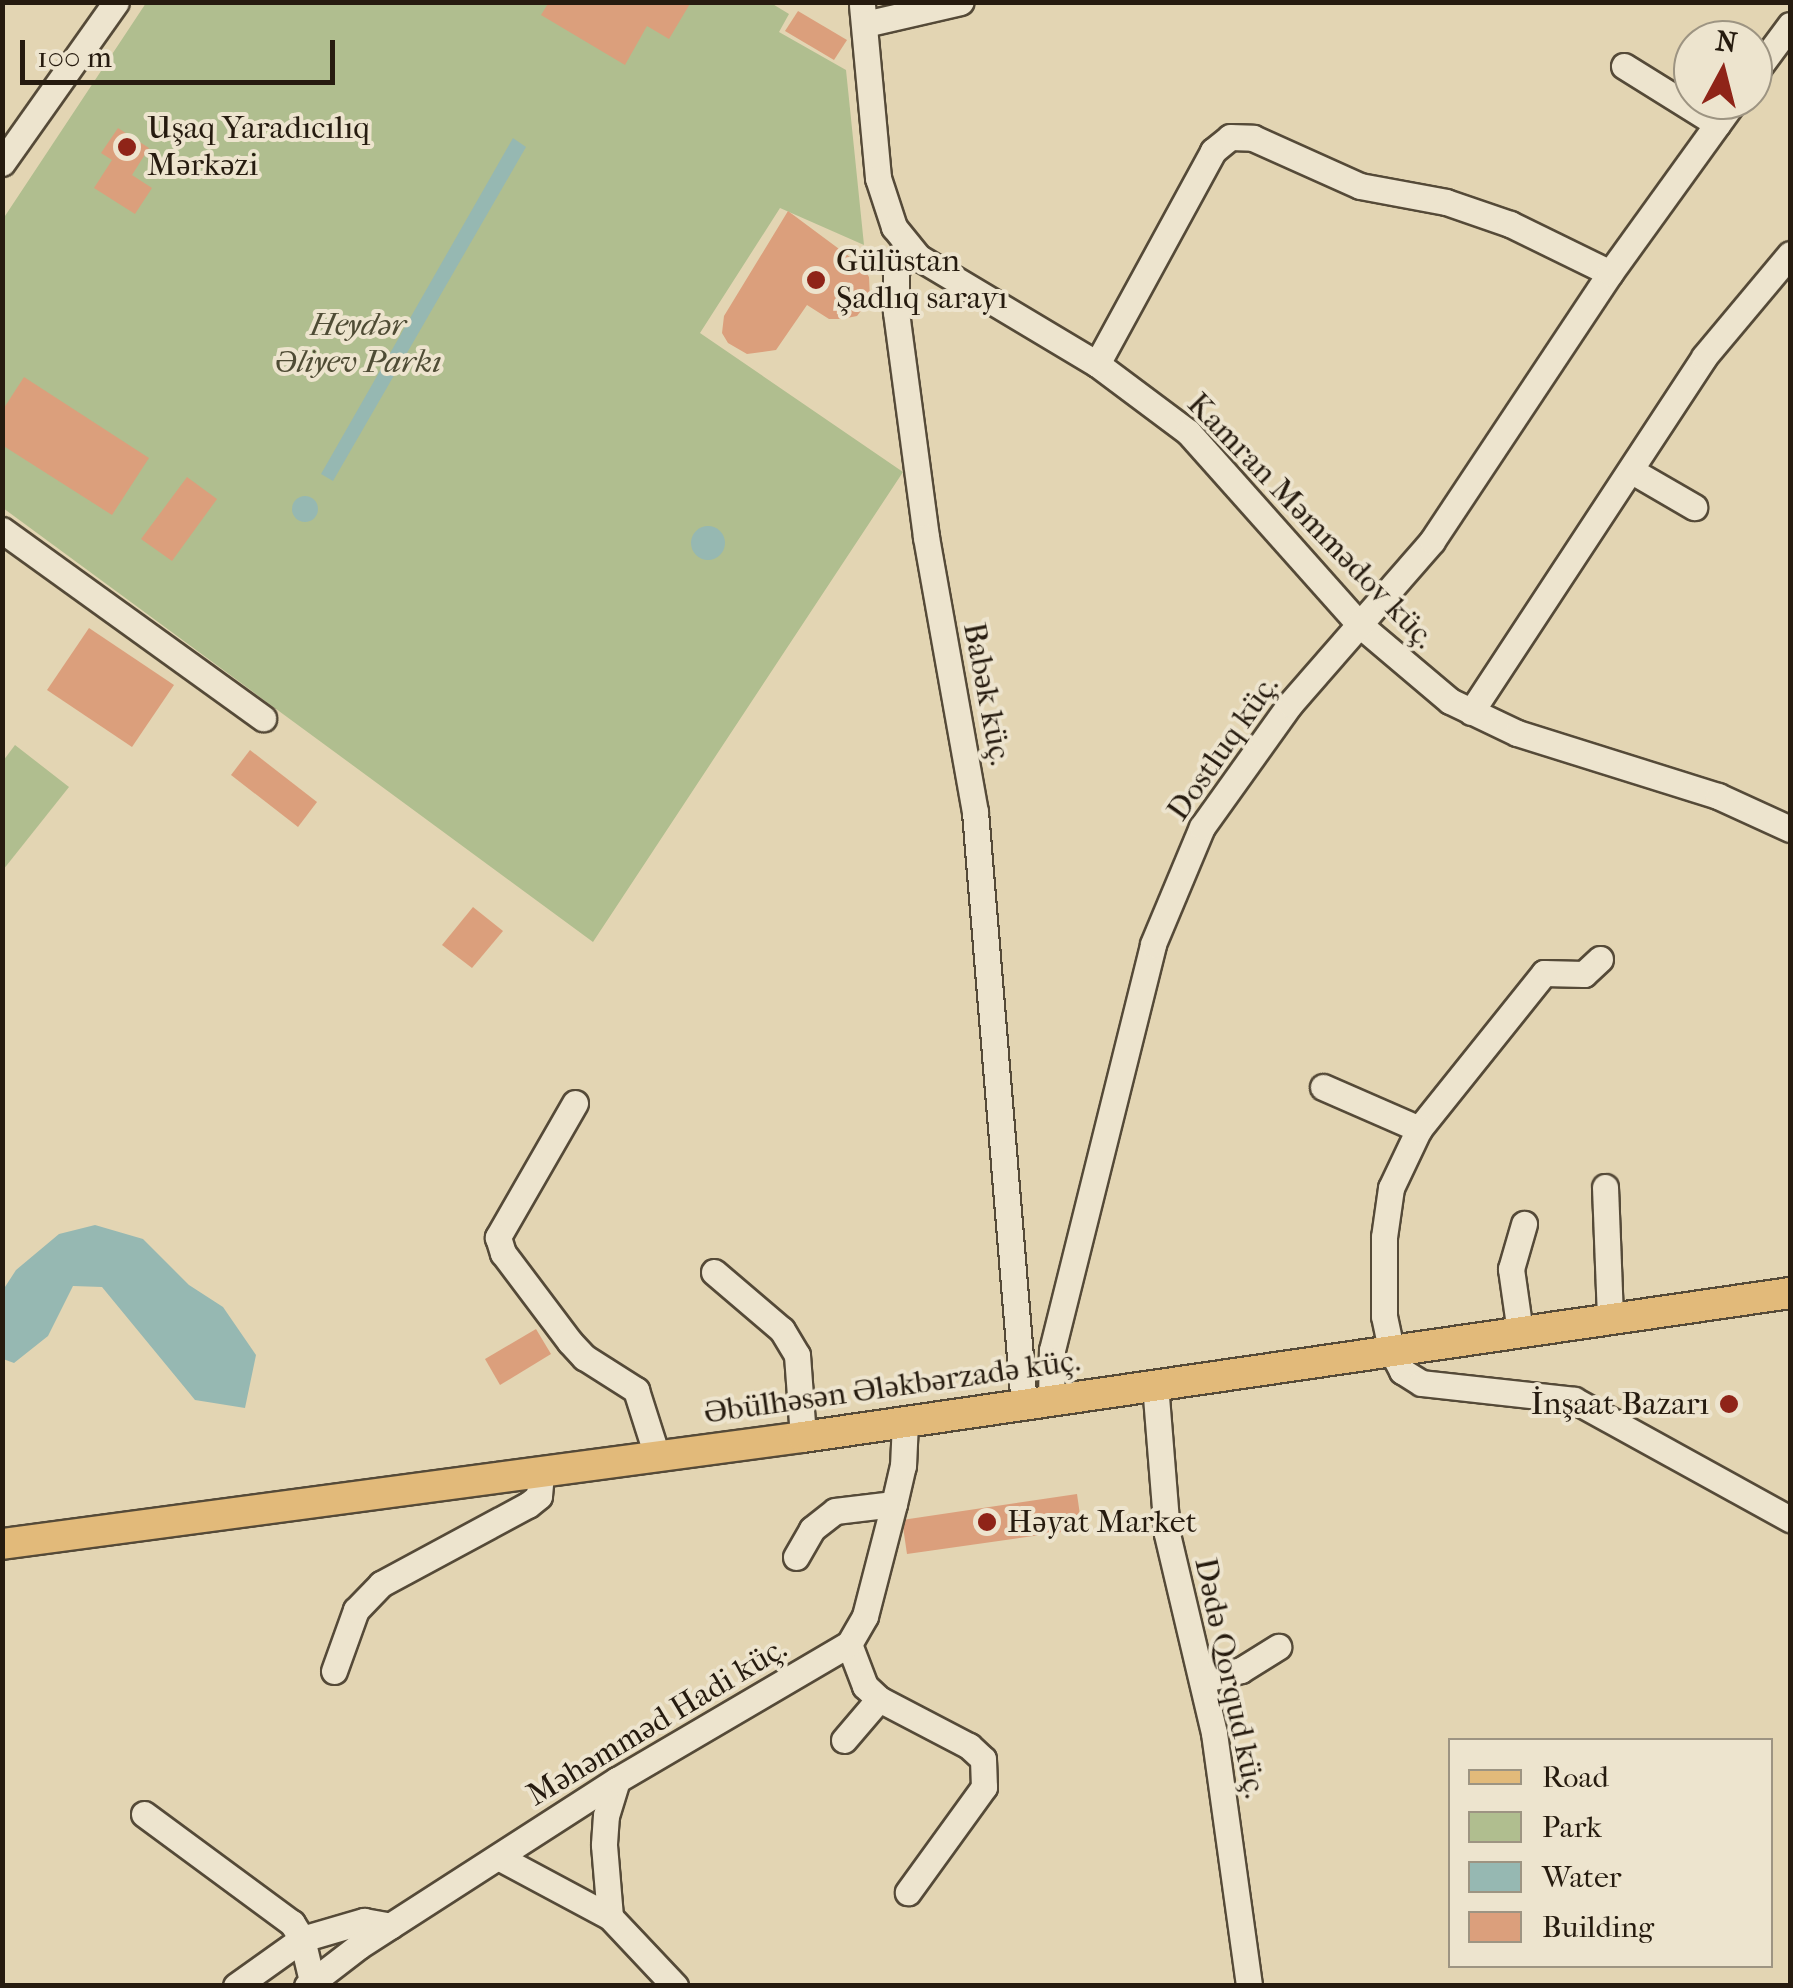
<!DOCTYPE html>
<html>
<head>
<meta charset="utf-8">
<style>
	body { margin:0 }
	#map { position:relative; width:1793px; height:1988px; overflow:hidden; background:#e3d5b3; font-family:"IM FELL French Canon",serif }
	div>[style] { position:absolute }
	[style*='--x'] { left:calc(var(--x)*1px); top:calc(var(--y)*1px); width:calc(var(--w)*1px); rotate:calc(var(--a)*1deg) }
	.green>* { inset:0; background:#b0be8f }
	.water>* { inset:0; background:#96b8b2 }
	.round { border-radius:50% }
	.building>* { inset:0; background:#db9f7c }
	.roads { filter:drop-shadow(2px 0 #554a38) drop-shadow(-2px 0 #554a38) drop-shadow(0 2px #554a38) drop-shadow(0 -2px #554a38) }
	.minor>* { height:25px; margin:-12.5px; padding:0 12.5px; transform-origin:12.5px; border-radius:12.5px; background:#ede4ce }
	.major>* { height:30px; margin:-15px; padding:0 15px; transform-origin:15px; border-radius:15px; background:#e2ba7a }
	.dots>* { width:28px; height:28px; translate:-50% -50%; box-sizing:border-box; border:5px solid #ede4ce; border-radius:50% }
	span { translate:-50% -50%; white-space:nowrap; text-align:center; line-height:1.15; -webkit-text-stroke:8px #ede4ce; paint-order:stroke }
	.poi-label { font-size:32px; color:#261b0f }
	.left { translate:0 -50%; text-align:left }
	.right { translate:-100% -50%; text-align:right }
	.park-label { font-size:32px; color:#4f4c35; font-style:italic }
	.street-label { font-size:32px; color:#261b0f }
	.frame { position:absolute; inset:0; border:5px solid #261b0f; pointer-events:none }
	.legend { position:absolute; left:1448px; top:1738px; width:325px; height:230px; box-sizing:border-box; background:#ede4ce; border:2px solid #9d9482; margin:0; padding:12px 18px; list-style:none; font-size:30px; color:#261b0f }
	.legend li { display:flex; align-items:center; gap:20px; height:50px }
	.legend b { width:50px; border:2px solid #9d9482 }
	.north { position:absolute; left:1673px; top:20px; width:100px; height:100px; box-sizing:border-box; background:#ede4ce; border:2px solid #9d9482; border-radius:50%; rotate:7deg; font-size:28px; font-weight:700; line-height:40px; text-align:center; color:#261b0f }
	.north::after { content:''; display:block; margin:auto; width:35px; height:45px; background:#8f2418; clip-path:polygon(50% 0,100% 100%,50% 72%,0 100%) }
	.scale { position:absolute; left:20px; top:40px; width:315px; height:45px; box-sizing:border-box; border:5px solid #261b0f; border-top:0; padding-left:12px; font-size:30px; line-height:35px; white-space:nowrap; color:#261b0f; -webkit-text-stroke:8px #ede4ce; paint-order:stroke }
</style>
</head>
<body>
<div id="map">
	<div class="green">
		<div style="clip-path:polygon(146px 3px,771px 3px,789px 14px,779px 32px,846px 70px,864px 245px,780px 208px,700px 333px,903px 472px,593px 942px,3px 508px,3px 219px)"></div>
		<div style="clip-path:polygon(15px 745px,69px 787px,3px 870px,3px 761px)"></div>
	</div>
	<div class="water">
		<div style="clip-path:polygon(513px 138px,526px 147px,333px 481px,321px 474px)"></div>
		<div class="round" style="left:292px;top:496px;width:26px;height:26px"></div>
		<div class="round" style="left:691px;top:526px;width:34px;height:34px"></div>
		<div style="clip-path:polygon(95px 1225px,143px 1239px,189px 1285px,223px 1307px,256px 1355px,245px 1408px,195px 1400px,102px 1287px,73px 1286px,48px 1336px,14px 1363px,3px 1359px,3px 1290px,16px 1270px,59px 1234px)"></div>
	</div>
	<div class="building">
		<div style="clip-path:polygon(549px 2px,691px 2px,669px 39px,647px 26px,625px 65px,541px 15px)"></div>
		<div style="clip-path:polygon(798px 11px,847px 40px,834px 60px,785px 31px)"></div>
		<div style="clip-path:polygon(118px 128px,149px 148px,132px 175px,152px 188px,135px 214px,94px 188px,112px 160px,101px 153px)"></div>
		<div style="clip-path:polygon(788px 211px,862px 266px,869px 277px,870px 299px,857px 316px,842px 319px,829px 319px,807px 305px,776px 350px,747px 354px,728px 343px,722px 333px,724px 316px)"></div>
		<div style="clip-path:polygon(24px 377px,149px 458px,112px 515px,2px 445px,2px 411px)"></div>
		<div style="clip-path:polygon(187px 477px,217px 499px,172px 561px,141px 539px)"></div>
		<div style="clip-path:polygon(89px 628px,174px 685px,132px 747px,47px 690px)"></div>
		<div style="clip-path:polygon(250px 750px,317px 802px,298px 827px,231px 775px)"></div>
		<div style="clip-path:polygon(473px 907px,503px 931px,472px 968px,442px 945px)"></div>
		<div style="clip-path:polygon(536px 1329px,551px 1354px,500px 1385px,485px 1359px)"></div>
		<div style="clip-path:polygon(1077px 1494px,1082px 1529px,907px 1554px,902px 1520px)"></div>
	</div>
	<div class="roads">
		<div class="minor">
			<div style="--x:862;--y:5;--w:174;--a:84.7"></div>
			<div style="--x:878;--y:178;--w:52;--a:71.9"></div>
			<div style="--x:894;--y:227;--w:38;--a:51"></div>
			<div style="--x:918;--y:257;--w:209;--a:30.9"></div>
			<div style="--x:1097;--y:364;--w:114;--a:36.8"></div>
			<div style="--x:1188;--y:432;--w:259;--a:48.3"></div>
			<div style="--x:1360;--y:625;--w:118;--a:40.2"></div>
			<div style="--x:1450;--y:701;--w:74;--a:25.5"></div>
			<div style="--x:1517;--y:733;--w:211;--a:17.4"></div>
			<div style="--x:1718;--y:796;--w:79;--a:24.6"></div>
			<div style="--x:865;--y:24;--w:98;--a:-13"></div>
			<div style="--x:1624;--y:66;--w:110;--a:31.9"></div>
			<div style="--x:1753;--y:75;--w:62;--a:-53.5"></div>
			<div style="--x:2;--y:163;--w:197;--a:-54.7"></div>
			<div style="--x:906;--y:243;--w:31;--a:109"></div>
			<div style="--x:896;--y:272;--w:40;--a:90"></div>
			<div style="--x:896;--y:312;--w:227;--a:82.4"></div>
			<div style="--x:926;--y:537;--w:279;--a:79.9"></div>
			<div style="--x:975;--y:812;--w:595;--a:85.28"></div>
			<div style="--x:1097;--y:364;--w:243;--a:-61.4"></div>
			<div style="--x:1213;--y:151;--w:22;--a:-39"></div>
			<div style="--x:1230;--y:137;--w:23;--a:2"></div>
			<div style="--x:1253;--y:138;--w:117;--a:24.2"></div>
			<div style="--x:1360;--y:186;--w:87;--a:10.5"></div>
			<div style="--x:1446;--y:202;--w:68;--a:19"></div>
			<div style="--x:1510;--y:224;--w:111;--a:26.1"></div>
			<div style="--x:1632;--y:471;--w:72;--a:30.1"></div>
			<div style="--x:2;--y:530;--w:322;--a:35.8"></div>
			<div style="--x:1471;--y:712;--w:425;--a:-56.7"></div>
			<div style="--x:1704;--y:357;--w:134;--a:-50.1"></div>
			<div style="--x:1600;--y:959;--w:22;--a:137"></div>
			<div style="--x:1584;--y:974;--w:40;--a:-178.6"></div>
			<div style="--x:1544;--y:973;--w:200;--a:128.7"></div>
			<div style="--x:1419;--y:1129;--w:65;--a:115.4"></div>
			<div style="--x:1391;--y:1188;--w:49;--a:98.1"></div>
			<div style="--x:1384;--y:1237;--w:79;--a:90"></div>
			<div style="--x:1384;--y:1316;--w:35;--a:78"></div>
			<div style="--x:1391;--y:1350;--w:24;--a:62"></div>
			<div style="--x:1402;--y:1371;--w:22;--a:32"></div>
			<div style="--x:1421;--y:1383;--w:154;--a:6.3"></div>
			<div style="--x:1574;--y:1400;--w:247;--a:28.9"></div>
			<div style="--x:1323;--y:1087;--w:105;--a:23.6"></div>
			<div style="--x:575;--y:1103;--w:155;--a:119.9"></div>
			<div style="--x:498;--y:1237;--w:17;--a:73"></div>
			<div style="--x:503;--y:1253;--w:111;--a:53"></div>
			<div style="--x:570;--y:1342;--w:21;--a:47"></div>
			<div style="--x:584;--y:1357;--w:62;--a:32.4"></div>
			<div style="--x:636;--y:1390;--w:69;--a:72.3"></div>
			<div style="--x:1605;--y:1187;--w:132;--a:87.8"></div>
			<div style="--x:714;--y:1272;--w:89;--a:40.5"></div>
			<div style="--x:782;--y:1330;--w:29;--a:59"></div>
			<div style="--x:797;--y:1355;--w:82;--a:85.8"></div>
			<div style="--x:1520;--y:1332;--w:64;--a:-98.1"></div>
			<div style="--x:1511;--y:1269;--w:47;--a:-73.9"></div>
			<div style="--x:1155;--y:1384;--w:150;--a:85.4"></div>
			<div style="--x:1167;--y:1534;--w:204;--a:76.7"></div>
			<div style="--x:1214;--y:1733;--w:255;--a:82.1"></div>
			<div style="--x:1051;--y:1400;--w:50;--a:-88.9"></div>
			<div style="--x:1052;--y:1350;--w:418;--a:-76"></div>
			<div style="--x:1153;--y:944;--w:127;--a:-67.3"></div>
			<div style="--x:1202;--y:827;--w:151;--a:-54.4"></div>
			<div style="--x:1290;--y:704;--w:216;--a:-48.9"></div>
			<div style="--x:1432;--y:541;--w:322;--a:-56.4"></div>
			<div style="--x:1610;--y:273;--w:213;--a:-54.2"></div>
			<div style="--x:796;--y:1557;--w:32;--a:-60"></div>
			<div style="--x:812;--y:1529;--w:29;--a:-38"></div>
			<div style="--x:835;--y:1511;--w:59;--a:-6.8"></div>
			<div style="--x:849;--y:1644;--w:45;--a:69.1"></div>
			<div style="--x:865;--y:1686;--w:19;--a:43"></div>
			<div style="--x:879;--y:1699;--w:102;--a:27.6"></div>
			<div style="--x:969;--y:1746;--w:19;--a:43"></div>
			<div style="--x:983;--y:1759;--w:28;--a:88"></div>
			<div style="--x:984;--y:1787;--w:130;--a:125.9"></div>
			<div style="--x:334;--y:1671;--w:65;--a:-70.2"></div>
			<div style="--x:356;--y:1610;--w:36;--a:-46"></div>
			<div style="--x:381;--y:1584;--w:167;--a:-28.3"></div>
			<div style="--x:528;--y:1505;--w:14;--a:-39"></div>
			<div style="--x:539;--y:1496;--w:24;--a:-85"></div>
			<div style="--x:1202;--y:1680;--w:40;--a:-14.4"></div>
			<div style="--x:1241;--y:1670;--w:44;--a:-31.9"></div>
			<div style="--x:844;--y:1740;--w:54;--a:-49.5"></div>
			<div style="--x:617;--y:1780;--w:37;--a:107"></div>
			<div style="--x:606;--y:1815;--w:30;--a:94"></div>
			<div style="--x:604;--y:1845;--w:72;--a:85.2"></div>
			<div style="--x:610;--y:1917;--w:95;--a:46.7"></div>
			<div style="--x:144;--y:1814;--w:184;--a:36.4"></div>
			<div style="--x:292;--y:1923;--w:19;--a:58"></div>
			<div style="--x:302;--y:1939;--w:43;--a:76.6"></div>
			<div style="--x:500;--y:1858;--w:125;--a:28.2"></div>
			<div style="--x:236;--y:1986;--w:81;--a:-35.5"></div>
			<div style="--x:302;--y:1939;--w:65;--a:-16.2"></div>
			<div style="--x:364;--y:1921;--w:27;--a:10"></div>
			<div style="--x:307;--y:1986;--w:66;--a:-37.6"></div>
			<div style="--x:359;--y:1946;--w:307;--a:-32.8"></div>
			<div style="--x:617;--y:1780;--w:269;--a:-30.4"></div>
			<div style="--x:849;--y:1644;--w:32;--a:-60"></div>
			<div style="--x:865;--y:1616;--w:116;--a:-75.5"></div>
			<div style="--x:894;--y:1504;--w:39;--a:-77"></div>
			<div style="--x:903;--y:1466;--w:44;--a:-87.4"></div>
		</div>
		<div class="major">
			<div style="--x:2;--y:1544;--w:808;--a:-7.61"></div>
			<div style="--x:803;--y:1437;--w:997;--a:-8.3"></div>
		</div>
	</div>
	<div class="dots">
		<div style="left:127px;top:147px;background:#8f2418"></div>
		<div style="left:816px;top:280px;background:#8f2418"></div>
		<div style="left:1729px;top:1404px;background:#8f2418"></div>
		<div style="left:987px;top:1522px;background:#8f2418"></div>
	</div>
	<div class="poi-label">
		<span class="left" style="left:147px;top:147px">Uşaq Yaradıcılıq<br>Mərkəzi</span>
		<span class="left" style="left:836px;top:280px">Gülüstan<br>Şadlıq sarayı</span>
		<span class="right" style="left:1709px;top:1404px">İnşaat Bazarı</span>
		<span class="left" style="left:1007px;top:1522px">Həyat Market</span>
	</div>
	<div class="park-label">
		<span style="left:358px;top:344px">Heydər<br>Əliyev Parkı</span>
	</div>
	<div class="street-label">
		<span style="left:1311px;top:521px;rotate:46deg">Kamran Məmmədov küç.</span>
		<span style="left:987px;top:694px;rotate:79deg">Babək küç.</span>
		<span style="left:1223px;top:748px;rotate:-55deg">Dostluq küç.</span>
		<span style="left:892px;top:1387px;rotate:-8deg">Əbülhəsən Ələkbərzadə küç.</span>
		<span style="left:1230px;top:1678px;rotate:78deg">Dədə Qorqud küç.</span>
		<span style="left:657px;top:1722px;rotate:-31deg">Məhəmməd Hadi küç.</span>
	</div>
	<div class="frame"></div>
	<ul class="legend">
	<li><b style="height:12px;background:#e2ba7a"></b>Road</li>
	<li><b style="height:28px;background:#b0be8f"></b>Park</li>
	<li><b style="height:28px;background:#96b8b2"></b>Water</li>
	<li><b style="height:28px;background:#db9f7c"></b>Building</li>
	</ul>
	<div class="north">N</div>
	<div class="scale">100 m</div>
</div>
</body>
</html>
